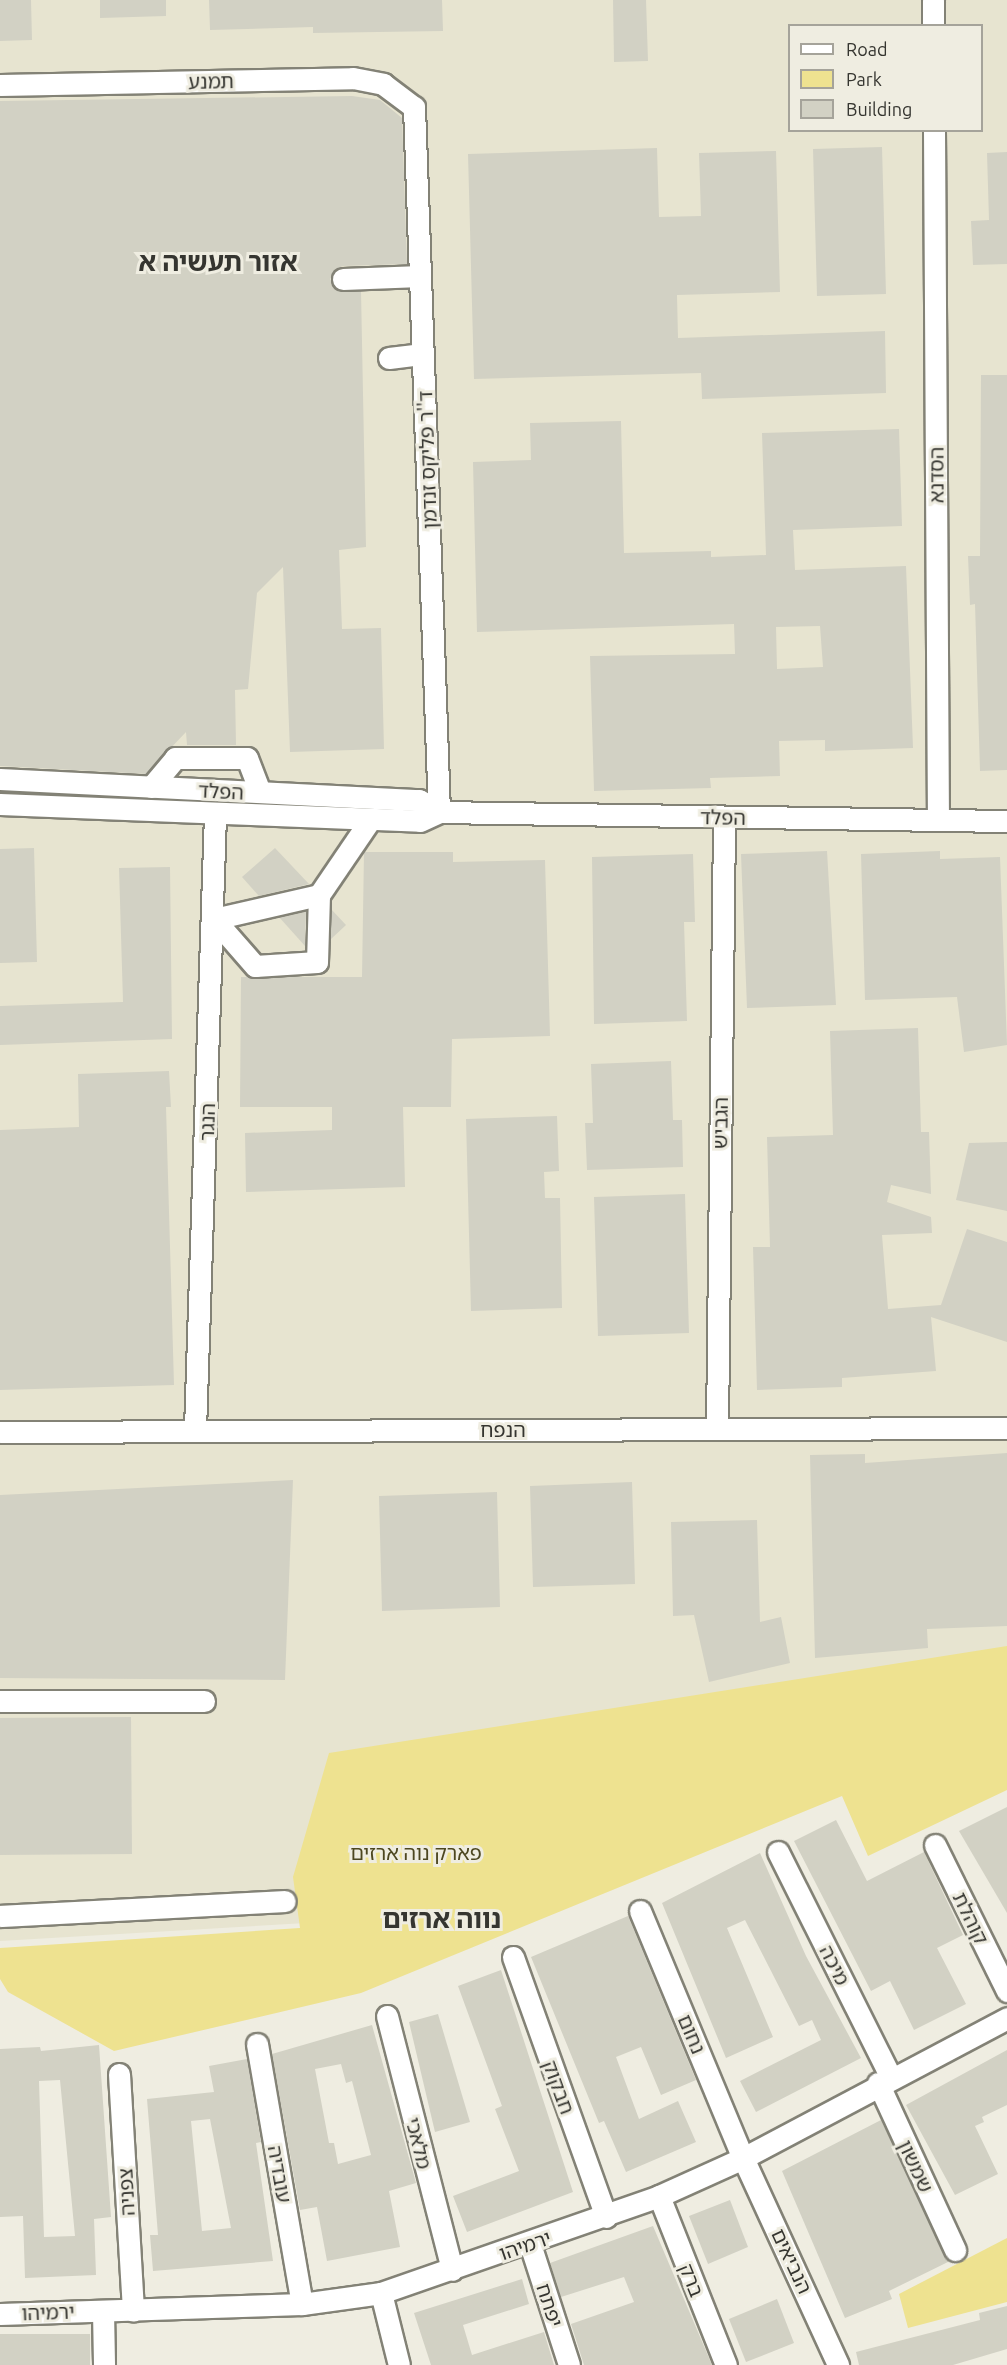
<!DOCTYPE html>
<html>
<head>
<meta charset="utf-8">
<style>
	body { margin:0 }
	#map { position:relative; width:1007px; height:2365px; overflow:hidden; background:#efede1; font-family:Ubuntu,"Noto Sans Hebrew",sans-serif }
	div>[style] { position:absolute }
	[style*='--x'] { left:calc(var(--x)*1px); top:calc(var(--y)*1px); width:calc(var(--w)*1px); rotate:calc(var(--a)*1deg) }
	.built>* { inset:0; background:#e7e4d0 }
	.green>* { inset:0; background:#eee290 }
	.building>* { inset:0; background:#d2d1c4 }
	.roads { filter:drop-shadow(2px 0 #838276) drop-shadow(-2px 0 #838276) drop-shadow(0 2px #838276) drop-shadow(0 -2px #838276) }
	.minor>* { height:21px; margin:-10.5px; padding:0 10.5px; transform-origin:10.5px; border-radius:10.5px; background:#fff }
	span { translate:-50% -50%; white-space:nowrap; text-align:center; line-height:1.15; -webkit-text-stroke:6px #efede1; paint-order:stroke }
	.street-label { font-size:20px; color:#353530 }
	.park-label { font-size:20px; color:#4d4720 }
	.district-label { font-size:26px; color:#353530; font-weight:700 }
	.legend { position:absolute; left:788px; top:24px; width:195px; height:108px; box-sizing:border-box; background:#efede1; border:2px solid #a5a39a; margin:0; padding:8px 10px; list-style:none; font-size:18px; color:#353530 }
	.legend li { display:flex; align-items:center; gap:12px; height:30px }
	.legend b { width:30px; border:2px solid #a5a39a }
</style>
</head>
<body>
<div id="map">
	<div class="built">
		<div style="clip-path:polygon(evenodd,0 0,1007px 0,1007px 1678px,341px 1921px,0 1941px,0 0,790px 26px,982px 26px,982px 130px,790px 130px,790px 26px)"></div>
	</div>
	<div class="green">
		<div style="clip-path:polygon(1007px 1646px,1007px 1790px,868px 1856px,842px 1796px,361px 1993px,114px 2051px,8px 1992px,0 1979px,0 1948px,300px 1928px,293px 1877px,329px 1753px)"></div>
		<div style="clip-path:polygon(1007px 2238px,1007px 2302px,908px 2328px,899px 2294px)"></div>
	</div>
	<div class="building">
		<div style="clip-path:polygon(0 0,31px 0,32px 40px,0 41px)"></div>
		<div style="clip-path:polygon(100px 0,166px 0,166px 16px,100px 18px)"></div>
		<div style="clip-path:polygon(209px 0,442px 0,443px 31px,313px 33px,313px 27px,210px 30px)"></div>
		<div style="clip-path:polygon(613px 0,646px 0,648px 61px,614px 62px)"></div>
		<div style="clip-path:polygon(352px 96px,380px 100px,402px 118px,407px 264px,342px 266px,330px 279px,338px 290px,361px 291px,366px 547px,339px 550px,342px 629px,381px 628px,384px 749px,290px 752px,283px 567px,257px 593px,248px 689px,235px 690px,236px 745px,187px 745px,186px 732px,146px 774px,0 766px,0 101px)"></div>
		<div style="clip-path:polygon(882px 147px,886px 294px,817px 296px,813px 149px)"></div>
		<div style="clip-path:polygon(657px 148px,659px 217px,701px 216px,699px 153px,776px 151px,780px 292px,677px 295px,678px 338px,885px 331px,886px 393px,702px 399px,701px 373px,474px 379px,468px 154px)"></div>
		<div style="clip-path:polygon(1007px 152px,1007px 264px,973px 265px,971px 221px,989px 220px,987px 153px)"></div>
		<div style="clip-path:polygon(981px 375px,1007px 375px,1007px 770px,980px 771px,975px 604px,970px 605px,968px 556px,980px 556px)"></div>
		<div style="clip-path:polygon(evenodd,621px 421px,624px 553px,711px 551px,711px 557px,766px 555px,762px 433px,899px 429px,902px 526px,793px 530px,795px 570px,906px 566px,913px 748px,825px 751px,825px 740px,779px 741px,780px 776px,710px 778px,711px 788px,594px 791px,590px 656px,735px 654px,734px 624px,477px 632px,473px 462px,531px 460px,530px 423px,621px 421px,820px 626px,823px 667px,777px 669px,776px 627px,820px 626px)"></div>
		<div style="clip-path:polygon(34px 848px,37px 962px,0 963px,0 849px)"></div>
		<div style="clip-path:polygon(275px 848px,309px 884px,259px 896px,242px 877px)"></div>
		<div style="clip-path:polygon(827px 851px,836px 1005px,747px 1008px,741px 854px)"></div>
		<div style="clip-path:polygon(940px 851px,940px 859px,1000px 857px,1007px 1045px,964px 1052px,957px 997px,865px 1000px,861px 854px)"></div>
		<div style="clip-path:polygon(364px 852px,453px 852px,453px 862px,545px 860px,550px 1036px,452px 1039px,451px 1107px,403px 1107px,405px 1187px,246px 1192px,245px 1133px,332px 1130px,332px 1107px,240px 1107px,241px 977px,362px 977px)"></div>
		<div style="clip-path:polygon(693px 854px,695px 922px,684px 922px,687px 1021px,594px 1024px,592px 857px)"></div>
		<div style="clip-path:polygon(170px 867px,172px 1039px,0 1045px,0 1006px,123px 1002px,119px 868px)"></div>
		<div style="clip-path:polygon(331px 909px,346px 925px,330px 940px)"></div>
		<div style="clip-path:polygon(306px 911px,305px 946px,279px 917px)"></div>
		<div style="clip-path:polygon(918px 1028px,921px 1132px,929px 1132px,931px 1194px,891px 1185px,887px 1202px,931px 1217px,932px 1233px,882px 1235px,888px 1309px,941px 1305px,967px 1229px,1007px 1242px,1007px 1342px,931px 1317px,936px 1371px,842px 1378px,842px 1387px,757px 1390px,753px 1247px,770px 1247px,767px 1137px,833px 1135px,830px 1031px)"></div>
		<div style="clip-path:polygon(671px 1061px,673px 1120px,682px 1120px,683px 1167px,587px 1170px,585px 1123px,593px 1123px,591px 1064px)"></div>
		<div style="clip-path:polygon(169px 1071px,171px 1107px,166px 1107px,174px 1385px,0 1390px,0 1130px,79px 1127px,78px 1074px)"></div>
		<div style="clip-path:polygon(557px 1116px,559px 1171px,544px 1172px,545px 1198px,560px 1198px,562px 1308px,471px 1311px,466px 1119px)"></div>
		<div style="clip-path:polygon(1007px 1142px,1007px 1211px,956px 1200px,969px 1143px)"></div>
		<div style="clip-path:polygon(685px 1194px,689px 1333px,598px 1336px,594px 1197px)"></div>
		<div style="clip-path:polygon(1007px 1453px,1007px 1626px,927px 1629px,928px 1648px,815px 1658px,810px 1455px,865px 1454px,865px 1463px)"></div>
		<div style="clip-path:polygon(293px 1480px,285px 1680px,0 1678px,0 1495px)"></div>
		<div style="clip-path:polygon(632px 1482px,635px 1584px,533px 1587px,530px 1486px)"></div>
		<div style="clip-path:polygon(497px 1492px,500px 1607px,382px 1611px,379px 1496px)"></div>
		<div style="clip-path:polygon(757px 1520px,760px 1622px,781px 1617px,790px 1663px,709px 1682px,694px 1615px,673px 1616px,671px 1522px)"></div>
		<div style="clip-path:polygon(131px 1717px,132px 1854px,0 1855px,0 1718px)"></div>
		<div style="clip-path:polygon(1007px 1807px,1007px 1913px,959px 1831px)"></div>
		<div style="clip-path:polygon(836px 1820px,867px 1881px,924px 1852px,963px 1935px,937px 1948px,966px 2004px,914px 2030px,890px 1981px,871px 1991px,794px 1841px)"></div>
		<div style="clip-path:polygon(760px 1853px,806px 1956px,861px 2058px,756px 2112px,740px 2081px,821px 2040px,812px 2020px,799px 2026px,745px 1920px,727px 1928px,773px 2037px,726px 2058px,662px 1903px)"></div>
		<div style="clip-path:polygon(628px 1916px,696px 2080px,661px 2095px,641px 2047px,616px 2057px,639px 2119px,678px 2101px,696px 2142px,626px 2172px,604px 2121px,599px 2123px,531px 1957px)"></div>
		<div style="clip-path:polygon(501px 1970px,573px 2192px,467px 2232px,453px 2196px,519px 2171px,495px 2109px,502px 2106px,458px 1986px)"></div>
		<div style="clip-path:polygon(438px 2014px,470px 2122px,435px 2132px,409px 2022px)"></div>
		<div style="clip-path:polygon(evenodd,372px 2025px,416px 2183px,389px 2191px,400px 2247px,327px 2261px,317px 2207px,300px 2210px,272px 2054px,372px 2025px,341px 2064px,346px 2083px,352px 2081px,371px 2155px,338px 2164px,334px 2143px,329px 2143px,315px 2069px,341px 2064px)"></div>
		<div style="clip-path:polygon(evenodd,99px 2045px,111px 2217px,94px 2219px,96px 2275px,25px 2278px,23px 2216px,0 2217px,0 2049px,40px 2047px,41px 2051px,99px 2045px,60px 2080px,75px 2236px,44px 2237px,39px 2081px,60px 2080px)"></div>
		<div style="clip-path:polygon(1007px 2050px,1007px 2105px,982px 2117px,984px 2122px,975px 2126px,998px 2174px,955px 2195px,906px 2105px)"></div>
		<div style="clip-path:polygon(evenodd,247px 2059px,261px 2142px,256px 2143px,273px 2261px,153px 2271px,150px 2235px,158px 2235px,147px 2099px,214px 2092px,209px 2066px,247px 2059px,210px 2119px,231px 2228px,202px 2231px,191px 2121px,210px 2119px)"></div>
		<div style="clip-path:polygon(881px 2120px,950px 2261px,889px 2291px,892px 2299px,845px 2318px,782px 2171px)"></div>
		<div style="clip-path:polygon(730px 2200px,748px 2247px,708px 2264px,689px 2216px)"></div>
		<div style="clip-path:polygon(653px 2226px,712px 2365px,584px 2365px,571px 2324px,634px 2302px,624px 2277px,561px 2297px,550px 2263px)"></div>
		<div style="clip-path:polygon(522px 2279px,529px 2304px,463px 2325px,472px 2355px,544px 2332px,554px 2365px,431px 2365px,414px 2313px)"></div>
		<div style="clip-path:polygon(777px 2299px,794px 2343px,746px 2362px,729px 2319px)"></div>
		<div style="clip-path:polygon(1007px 2306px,1007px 2349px,953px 2365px,859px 2365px,856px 2352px,980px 2320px,979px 2313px)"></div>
		<div style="clip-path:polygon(0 2334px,90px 2334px,90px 2365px,0 2365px)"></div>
	</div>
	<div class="roads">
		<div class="minor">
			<div style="--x:933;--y:0;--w:26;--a:90"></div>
			<div style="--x:0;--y:85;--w:353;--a:-1.1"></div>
			<div style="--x:353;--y:78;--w:31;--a:11"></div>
			<div style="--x:383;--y:84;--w:39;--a:37"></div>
			<div style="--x:414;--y:107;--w:705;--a:87.97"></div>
			<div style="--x:934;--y:130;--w:690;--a:89.67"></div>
			<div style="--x:343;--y:279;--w:77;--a:-2.2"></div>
			<div style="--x:389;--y:358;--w:34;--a:-7"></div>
			<div style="--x:0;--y:779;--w:420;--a:2.9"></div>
			<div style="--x:419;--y:800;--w:23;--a:31"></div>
			<div style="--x:151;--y:787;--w:38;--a:-50"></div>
			<div style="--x:175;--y:758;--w:72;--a:0"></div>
			<div style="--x:247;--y:758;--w:36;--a:69"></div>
			<div style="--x:0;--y:804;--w:420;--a:2.3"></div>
			<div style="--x:420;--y:821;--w:21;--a:-25"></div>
			<div style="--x:439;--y:812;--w:568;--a:0.91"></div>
			<div style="--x:319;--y:895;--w:67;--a:91.7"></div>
			<div style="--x:317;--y:962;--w:62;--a:176.3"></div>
			<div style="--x:255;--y:966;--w:62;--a:-131.1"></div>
			<div style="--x:214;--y:919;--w:108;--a:-12.9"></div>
			<div style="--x:319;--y:895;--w:91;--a:-55.8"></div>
			<div style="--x:717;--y:1429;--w:612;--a:-89.34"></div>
			<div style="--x:195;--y:1430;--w:615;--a:-88.14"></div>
			<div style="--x:0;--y:1432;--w:1007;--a:-0.23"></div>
			<div style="--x:0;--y:1701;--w:204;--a:0"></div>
			<div style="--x:935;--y:1845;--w:163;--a:63.7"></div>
			<div style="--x:778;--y:1852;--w:253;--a:63.4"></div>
			<div style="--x:640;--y:1911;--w:268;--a:67.4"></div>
			<div style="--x:743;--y:2158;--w:228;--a:65.3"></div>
			<div style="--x:0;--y:1916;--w:285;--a:-3"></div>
			<div style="--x:513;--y:1957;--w:276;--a:70.3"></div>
			<div style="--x:387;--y:2016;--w:262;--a:75.6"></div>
			<div style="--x:257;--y:2044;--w:264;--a:80.2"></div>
			<div style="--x:119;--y:2074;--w:237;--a:86.6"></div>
			<div style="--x:878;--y:2083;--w:184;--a:65.2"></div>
			<div style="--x:659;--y:2196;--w:182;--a:68.4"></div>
			<div style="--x:530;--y:2244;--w:127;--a:72.1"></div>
			<div style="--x:381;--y:2293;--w:74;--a:76"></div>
			<div style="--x:103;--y:2311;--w:54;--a:88.9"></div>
			<div style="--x:0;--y:2314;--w:302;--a:-1.9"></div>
			<div style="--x:302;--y:2304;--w:80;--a:-7.9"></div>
			<div style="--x:381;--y:2293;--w:294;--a:-19.2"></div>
			<div style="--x:659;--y:2196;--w:92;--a:-24.3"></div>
			<div style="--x:743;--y:2158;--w:299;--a:-27.9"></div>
		</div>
	</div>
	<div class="street-label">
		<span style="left:211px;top:81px;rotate:-1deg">תמנע</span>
		<span style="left:427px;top:460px;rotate:-92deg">ד''ר פליקס זנדמן</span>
		<span style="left:936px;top:475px;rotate:-90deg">הסדנא</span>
		<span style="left:221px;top:791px;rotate:3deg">הפלד</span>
		<span style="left:723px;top:817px;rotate:1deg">הפלד</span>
		<span style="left:207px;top:1122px;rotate:-88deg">הנגר</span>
		<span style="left:720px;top:1123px;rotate:-89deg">הגביש</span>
		<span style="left:503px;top:1429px">הנפח</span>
		<span style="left:971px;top:1918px;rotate:64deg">קוהלת</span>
		<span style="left:835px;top:1965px;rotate:63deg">מיכה</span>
		<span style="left:692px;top:2034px;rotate:67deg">נחום</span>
		<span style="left:559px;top:2087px;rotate:70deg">חבקוק</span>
		<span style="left:419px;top:2143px;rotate:76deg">מלאכי</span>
		<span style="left:916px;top:2166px;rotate:65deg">שמשון</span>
		<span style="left:280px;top:2174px;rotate:80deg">עובדיה</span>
		<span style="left:126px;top:2192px;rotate:-93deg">צפניה</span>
		<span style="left:525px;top:2245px;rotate:-19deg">ירמיהו</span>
		<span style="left:792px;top:2261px;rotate:65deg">הנביאים</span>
		<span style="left:692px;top:2280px;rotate:68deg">ברק</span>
		<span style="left:550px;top:2305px;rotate:72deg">יפתח</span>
		<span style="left:48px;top:2312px;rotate:-2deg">ירמיהו</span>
	</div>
	<div class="park-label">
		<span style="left:416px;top:1852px">פארק נוה ארזים</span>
	</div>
	<div class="district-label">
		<span style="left:218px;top:262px">אזור תעשיה א</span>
		<span style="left:442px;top:1919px">נווה ארזים</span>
	</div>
	<ul class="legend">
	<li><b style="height:8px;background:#fff"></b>Road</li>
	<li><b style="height:16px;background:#eee290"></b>Park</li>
	<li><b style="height:16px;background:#d2d1c4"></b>Building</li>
	</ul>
</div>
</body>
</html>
